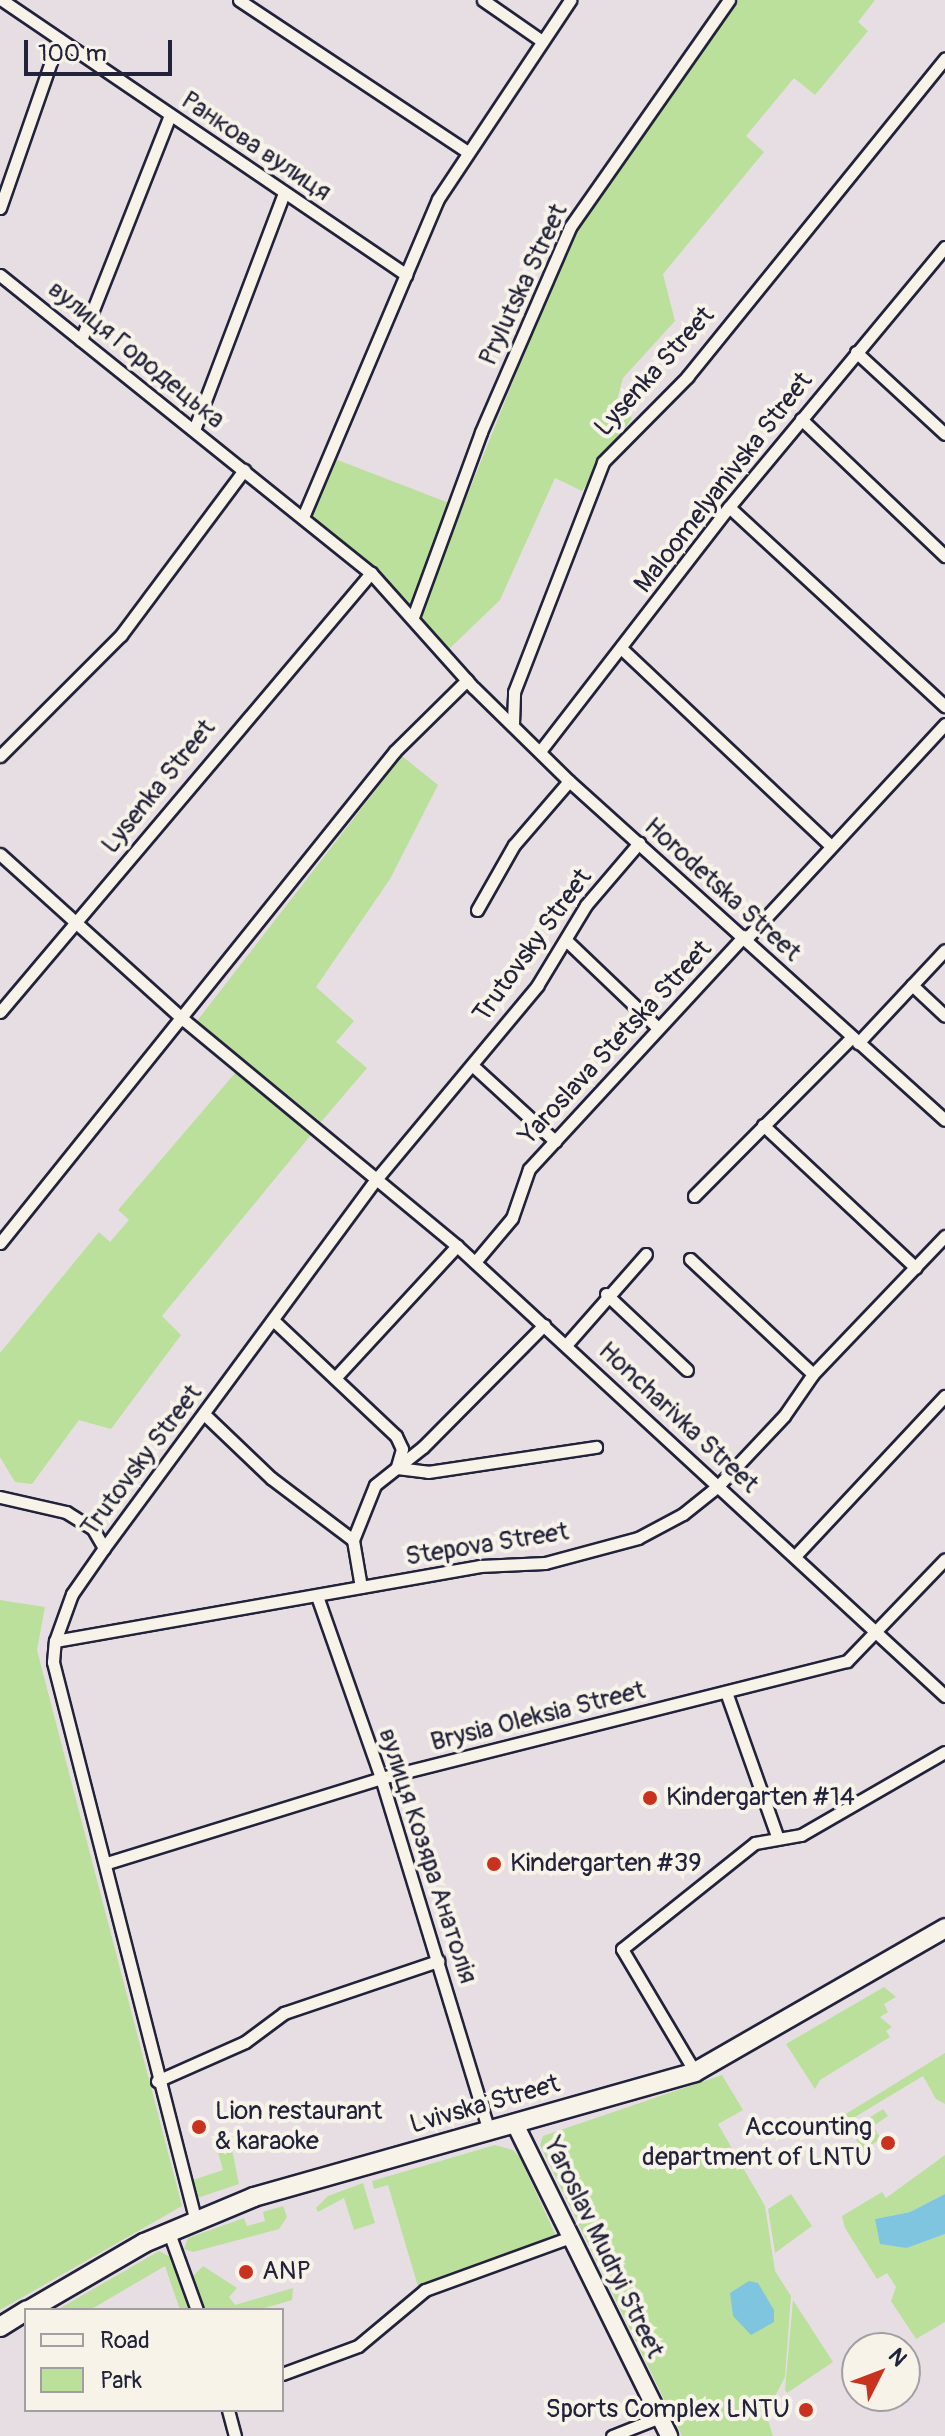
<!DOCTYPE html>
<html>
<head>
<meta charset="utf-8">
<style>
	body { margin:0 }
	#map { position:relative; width:945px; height:2436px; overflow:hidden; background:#e7dee4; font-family:Pangolin,sans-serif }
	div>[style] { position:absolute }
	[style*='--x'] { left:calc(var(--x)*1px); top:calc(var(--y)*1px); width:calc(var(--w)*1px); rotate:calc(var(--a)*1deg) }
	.green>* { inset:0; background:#bae09b }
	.water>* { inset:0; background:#7fc5e0 }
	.roads { filter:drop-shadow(2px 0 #22223b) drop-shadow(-2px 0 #22223b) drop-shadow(0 2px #22223b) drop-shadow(0 -2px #22223b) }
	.minor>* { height:11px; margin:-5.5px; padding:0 5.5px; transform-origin:5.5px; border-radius:5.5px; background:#f7f3e8 }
	.secondary>* { height:16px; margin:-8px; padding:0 8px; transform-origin:8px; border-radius:8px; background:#f7f3e8 }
	.primary>* { height:18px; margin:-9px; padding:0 9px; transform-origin:9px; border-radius:9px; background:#f7f3e8 }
	.dots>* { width:22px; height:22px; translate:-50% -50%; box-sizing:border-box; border:4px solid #f7f3e8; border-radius:50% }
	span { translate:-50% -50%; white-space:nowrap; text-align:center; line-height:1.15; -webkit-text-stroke:8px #f7f3e8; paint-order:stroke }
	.street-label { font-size:26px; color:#22223b }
	.poi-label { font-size:26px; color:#22223b }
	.left { translate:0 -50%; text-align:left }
	.right { translate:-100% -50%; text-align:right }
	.legend { position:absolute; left:24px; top:2308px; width:260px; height:104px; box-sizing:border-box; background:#f7f3e8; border:2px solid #a29fa3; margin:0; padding:10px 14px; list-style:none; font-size:24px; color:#22223b }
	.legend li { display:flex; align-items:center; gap:16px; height:40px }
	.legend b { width:40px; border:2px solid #a29fa3 }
	.north { position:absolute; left:841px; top:2332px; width:80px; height:80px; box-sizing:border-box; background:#f7f3e8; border:2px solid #a29fa3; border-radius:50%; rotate:48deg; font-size:22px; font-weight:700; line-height:32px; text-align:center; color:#22223b }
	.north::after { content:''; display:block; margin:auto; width:28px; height:36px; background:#c8321e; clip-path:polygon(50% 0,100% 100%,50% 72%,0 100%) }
	.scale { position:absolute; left:24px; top:40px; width:148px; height:36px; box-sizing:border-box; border:4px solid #22223b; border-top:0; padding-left:10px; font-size:24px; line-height:28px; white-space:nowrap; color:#22223b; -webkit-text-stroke:6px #f7f3e8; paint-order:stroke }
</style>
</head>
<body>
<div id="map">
	<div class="green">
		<div style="clip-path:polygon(734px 0,875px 0,858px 22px,868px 31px,815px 95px,794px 78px,746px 136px,764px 152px,663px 274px,675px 321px,623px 378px,617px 400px,632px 418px,582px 491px,555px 478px,500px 600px,448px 650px,419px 616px,574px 229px)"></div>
		<div style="clip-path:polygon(335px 459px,449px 503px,412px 608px,375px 568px,311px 516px)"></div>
		<div style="clip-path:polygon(402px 756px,438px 785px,390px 879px,316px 987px,354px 1021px,336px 1042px,367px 1068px,321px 1122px,197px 1021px)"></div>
		<div style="clip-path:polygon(236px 1072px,311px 1135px,162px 1316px,181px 1335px,111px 1429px,79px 1420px,32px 1484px,15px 1482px,0 1457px,0 1353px,99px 1232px,110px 1242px,129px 1220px,118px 1210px)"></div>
		<div style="clip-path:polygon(0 1600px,45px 1607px,37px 1650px,182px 2206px,0 2310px)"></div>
		<div style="clip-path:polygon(884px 1987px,896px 1997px,884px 2004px,888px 2012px,880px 2017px,892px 2027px,886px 2031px,890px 2037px,820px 2080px,815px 2089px,786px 2044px)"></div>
		<div style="clip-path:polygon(945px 2053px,945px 2104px,936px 2099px,923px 2076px,845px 2123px,841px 2117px)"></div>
		<div style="clip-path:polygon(722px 2075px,743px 2110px,718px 2124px,765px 2206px,775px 2271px,791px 2296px,785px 2377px,766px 2414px,773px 2436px,682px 2436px,540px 2145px,543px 2136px)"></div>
		<div style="clip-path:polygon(883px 2109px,888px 2116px,873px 2126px,881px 2139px,863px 2150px,850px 2130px)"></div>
		<div style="clip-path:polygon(231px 2145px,239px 2184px,194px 2199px,190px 2181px,223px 2170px,217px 2149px)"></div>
		<div style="clip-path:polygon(495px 2145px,513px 2150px,520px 2158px,557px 2238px,419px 2290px,388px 2185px,374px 2189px,372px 2181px)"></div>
		<div style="clip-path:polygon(945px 2155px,945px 2194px,910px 2212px,875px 2219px,907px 2248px,945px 2234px,945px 2322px,916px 2339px,891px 2301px,896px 2287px,887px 2273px,877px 2279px,845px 2228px,842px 2216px,882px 2192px,886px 2198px)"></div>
		<div style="clip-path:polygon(363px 2183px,375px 2223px,354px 2230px,344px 2198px,318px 2212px,316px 2208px,328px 2196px)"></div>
		<div style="clip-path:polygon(791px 2194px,812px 2226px,775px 2253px,768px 2209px)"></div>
		<div style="clip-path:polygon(283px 2206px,287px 2217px,279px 2229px,193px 2252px,184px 2249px,188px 2238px,244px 2218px,247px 2226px,265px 2221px,263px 2212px)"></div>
		<div style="clip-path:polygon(159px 2251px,172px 2258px,188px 2310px,180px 2310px,165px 2266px,90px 2310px,57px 2310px)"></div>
		<div style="clip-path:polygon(203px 2266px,237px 2288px,229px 2297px,235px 2305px,293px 2288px,292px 2300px,258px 2310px,206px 2310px,192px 2277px)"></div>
		<div style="clip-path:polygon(793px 2300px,833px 2362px,787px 2393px,785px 2390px)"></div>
	</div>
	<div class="water">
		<div style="clip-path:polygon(945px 2194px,945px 2234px,907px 2248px,880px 2244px,875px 2219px,910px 2212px)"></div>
		<div style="clip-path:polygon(749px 2281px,758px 2283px,774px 2310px,774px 2322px,751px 2335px,733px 2316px,730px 2293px)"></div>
	</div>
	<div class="roads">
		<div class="minor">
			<div style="--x:2;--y:0;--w:489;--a:34.2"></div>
			<div style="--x:239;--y:0;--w:273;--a:33.6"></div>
			<div style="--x:483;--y:0;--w:72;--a:34.8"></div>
			<div style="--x:0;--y:208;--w:179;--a:-70.8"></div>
			<div style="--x:0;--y:275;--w:476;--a:38.8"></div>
			<div style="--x:371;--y:573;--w:154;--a:48.2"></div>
			<div style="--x:474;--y:688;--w:133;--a:44.4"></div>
			<div style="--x:569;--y:781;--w:506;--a:42.04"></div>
			<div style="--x:81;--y:340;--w:242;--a:-68.4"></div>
			<div style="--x:856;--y:352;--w:121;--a:42.7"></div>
			<div style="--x:801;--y:419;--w:199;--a:43.6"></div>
			<div style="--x:194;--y:430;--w:254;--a:-69.2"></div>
			<div style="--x:729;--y:507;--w:294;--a:42.7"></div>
			<div style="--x:303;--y:517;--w:345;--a:-67"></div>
			<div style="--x:438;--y:199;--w:239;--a:-56.4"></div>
			<div style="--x:413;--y:617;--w:197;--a:-69.8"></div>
			<div style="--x:481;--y:432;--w:223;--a:-66.5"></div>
			<div style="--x:570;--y:227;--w:277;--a:-55"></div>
			<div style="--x:622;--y:649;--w:286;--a:43.3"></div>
			<div style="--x:513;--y:724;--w:32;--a:-88"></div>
			<div style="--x:514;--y:692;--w:247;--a:-68.8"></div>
			<div style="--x:603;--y:462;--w:120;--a:-45.3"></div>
			<div style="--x:687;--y:377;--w:410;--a:-51"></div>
			<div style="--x:541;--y:750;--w:307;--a:-52.3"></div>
			<div style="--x:729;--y:507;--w:338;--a:-50.3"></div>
			<div style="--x:0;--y:756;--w:171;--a:-45"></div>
			<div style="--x:121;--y:635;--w:206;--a:-53.3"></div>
			<div style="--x:0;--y:854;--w:248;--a:42.1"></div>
			<div style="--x:184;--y:1020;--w:354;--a:39.6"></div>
			<div style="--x:457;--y:1246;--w:664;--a:42.68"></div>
			<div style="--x:477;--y:910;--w:75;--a:-60.4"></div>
			<div style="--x:514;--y:845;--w:84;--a:-49.3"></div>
			<div style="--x:746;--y:939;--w:293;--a:-47.2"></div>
			<div style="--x:568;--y:942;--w:124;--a:43.7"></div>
			<div style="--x:912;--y:985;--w:45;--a:43.2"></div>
			<div style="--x:0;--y:1012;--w:575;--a:-49.8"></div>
			<div style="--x:858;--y:1043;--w:127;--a:-46.9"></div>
			<div style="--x:472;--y:1065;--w:113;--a:42.5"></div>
			<div style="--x:763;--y:1125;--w:209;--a:43.1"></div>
			<div style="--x:694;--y:1196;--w:224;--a:-45.2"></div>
			<div style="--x:0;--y:1243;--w:631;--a:-51.24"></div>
			<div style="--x:395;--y:751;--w:101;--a:-44.6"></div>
			<div style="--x:690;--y:1259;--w:168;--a:43.1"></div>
			<div style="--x:475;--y:1262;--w:57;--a:-49.9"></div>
			<div style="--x:512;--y:1218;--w:52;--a:-70.9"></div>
			<div style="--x:529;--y:1169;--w:317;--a:-47.3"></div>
			<div style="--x:606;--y:1294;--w:111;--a:43.2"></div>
			<div style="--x:273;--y:1320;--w:169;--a:43.3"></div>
			<div style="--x:396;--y:1436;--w:14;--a:65"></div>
			<div style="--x:402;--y:1449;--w:19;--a:106"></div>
			<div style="--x:566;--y:1345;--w:121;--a:-48.7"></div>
			<div style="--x:335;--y:1378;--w:180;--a:-47.3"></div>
			<div style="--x:204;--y:1414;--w:93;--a:43.7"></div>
			<div style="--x:271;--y:1478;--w:103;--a:37.1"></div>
			<div style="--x:397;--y:1468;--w:31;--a:7"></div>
			<div style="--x:428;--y:1472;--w:170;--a:-8.5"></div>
			<div style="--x:0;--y:1497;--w:68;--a:12.8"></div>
			<div style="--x:66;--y:1512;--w:32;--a:32"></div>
			<div style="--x:93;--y:1529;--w:22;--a:60"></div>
			<div style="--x:796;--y:1555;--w:218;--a:-46.9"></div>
			<div style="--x:361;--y:1587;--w:48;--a:-99.7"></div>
			<div style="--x:353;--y:1540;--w:59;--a:-68.2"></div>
			<div style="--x:375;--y:1485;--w:61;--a:-38.4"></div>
			<div style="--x:423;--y:1447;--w:172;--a:-45.2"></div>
			<div style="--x:317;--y:1596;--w:193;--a:70.6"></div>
			<div style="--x:381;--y:1778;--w:369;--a:73"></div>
			<div style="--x:55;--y:1641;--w:432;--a:-10"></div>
			<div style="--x:480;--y:1566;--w:65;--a:-2.6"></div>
			<div style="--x:545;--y:1563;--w:96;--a:-15"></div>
			<div style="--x:638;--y:1538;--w:51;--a:-28.1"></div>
			<div style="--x:683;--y:1514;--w:45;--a:-38.7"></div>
			<div style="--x:718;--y:1486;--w:96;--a:-46.7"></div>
			<div style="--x:784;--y:1416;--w:51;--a:-55.4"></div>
			<div style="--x:813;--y:1374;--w:191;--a:-46.3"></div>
			<div style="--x:726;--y:1692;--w:153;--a:70.5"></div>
			<div style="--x:107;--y:1863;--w:287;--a:-17.2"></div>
			<div style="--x:381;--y:1778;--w:480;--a:-14.1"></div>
			<div style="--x:847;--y:1661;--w:141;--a:-46.1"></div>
			<div style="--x:695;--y:2072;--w:143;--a:-120.7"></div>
			<div style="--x:622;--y:1949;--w:170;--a:-38.6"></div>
			<div style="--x:755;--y:1843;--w:47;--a:-9.9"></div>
			<div style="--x:801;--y:1835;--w:166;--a:-30"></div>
			<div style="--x:157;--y:2081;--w:96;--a:-23.9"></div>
			<div style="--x:245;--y:2042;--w:49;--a:-36.6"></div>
			<div style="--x:284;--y:2013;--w:163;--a:-18.7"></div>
			<div style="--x:195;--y:2218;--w:574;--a:-104.33"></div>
			<div style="--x:53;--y:1662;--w:21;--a:-85"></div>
			<div style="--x:55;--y:1641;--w:50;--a:-70.1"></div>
			<div style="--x:72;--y:1594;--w:56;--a:-55.2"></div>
			<div style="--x:104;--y:1548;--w:461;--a:-53.6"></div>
			<div style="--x:378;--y:1177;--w:249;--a:-50.2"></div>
			<div style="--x:537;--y:986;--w:95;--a:-58.8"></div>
			<div style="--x:586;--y:905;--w:82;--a:-49.5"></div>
			<div style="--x:168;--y:2230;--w:85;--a:70.1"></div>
			<div style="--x:282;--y:2374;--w:81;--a:-20.2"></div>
			<div style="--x:358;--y:2346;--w:87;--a:-39.9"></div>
			<div style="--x:425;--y:2290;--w:155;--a:-20"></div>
			<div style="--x:228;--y:2410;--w:27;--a:75"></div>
			<div style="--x:612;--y:2436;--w:52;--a:-21.6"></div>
		</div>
		<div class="secondary">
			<div style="--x:515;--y:2124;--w:348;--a:63.7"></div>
		</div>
		<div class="primary">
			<div style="--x:29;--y:2310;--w:133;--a:-30.2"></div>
			<div style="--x:144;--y:2243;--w:119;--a:-22.7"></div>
			<div style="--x:254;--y:2197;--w:458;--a:-15.8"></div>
			<div style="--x:695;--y:2072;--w:289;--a:-29.9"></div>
			<div style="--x:0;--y:2327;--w:31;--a:-32"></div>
		</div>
	</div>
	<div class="dots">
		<div style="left:650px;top:1798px;background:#c8321e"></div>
		<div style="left:494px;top:1864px;background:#c8321e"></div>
		<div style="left:199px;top:2127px;background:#c8321e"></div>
		<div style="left:888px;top:2143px;background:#c8321e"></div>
		<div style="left:246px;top:2272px;background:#c8321e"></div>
		<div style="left:806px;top:2410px;background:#c8321e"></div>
	</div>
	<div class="street-label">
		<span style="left:256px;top:147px;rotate:34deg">Ранкова вулиця</span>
		<span style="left:524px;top:285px;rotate:-65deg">Prylutska Street</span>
		<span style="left:136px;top:355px;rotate:39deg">вулиця Городецька</span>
		<span style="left:655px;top:372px;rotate:-48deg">Lysenka Street</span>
		<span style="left:724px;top:483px;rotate:-52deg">Maloomelyanivska Street</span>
		<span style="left:159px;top:787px;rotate:-51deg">Lysenka Street</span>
		<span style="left:722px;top:890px;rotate:42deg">Horodetska Street</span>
		<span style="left:533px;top:946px;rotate:-54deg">Trutovsky Street</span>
		<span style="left:616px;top:1043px;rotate:-47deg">Yaroslava Stetska Street</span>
		<span style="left:678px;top:1418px;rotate:43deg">Honcharivka Street</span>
		<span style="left:142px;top:1461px;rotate:-53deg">Trutovsky Street</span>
		<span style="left:487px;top:1545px;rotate:-9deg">Stepova Street</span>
		<span style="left:538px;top:1717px;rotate:-14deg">Brysia Oleksia Street</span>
		<span style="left:427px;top:1856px;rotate:72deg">вулиця Козяра Анатолія</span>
		<span style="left:485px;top:2105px;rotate:-16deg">Lvivska Street</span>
		<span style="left:603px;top:2248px;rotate:64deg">Yaroslav Mudryi Street</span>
	</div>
	<div class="poi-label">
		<span class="left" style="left:666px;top:1798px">Kindergarten #14</span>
		<span class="left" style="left:510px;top:1864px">Kindergarten #39</span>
		<span class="left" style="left:215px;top:2127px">Lion restaurant<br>&amp; karaoke</span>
		<span class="right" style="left:872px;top:2143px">Accounting<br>department of LNTU</span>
		<span class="left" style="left:262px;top:2272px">ANP</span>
		<span class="right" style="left:790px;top:2410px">Sports Complex LNTU</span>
	</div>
	<ul class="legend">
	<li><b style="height:10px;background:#f7f3e8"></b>Road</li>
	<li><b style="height:22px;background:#bae09b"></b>Park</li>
	</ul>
	<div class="north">N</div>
	<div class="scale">100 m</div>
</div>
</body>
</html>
